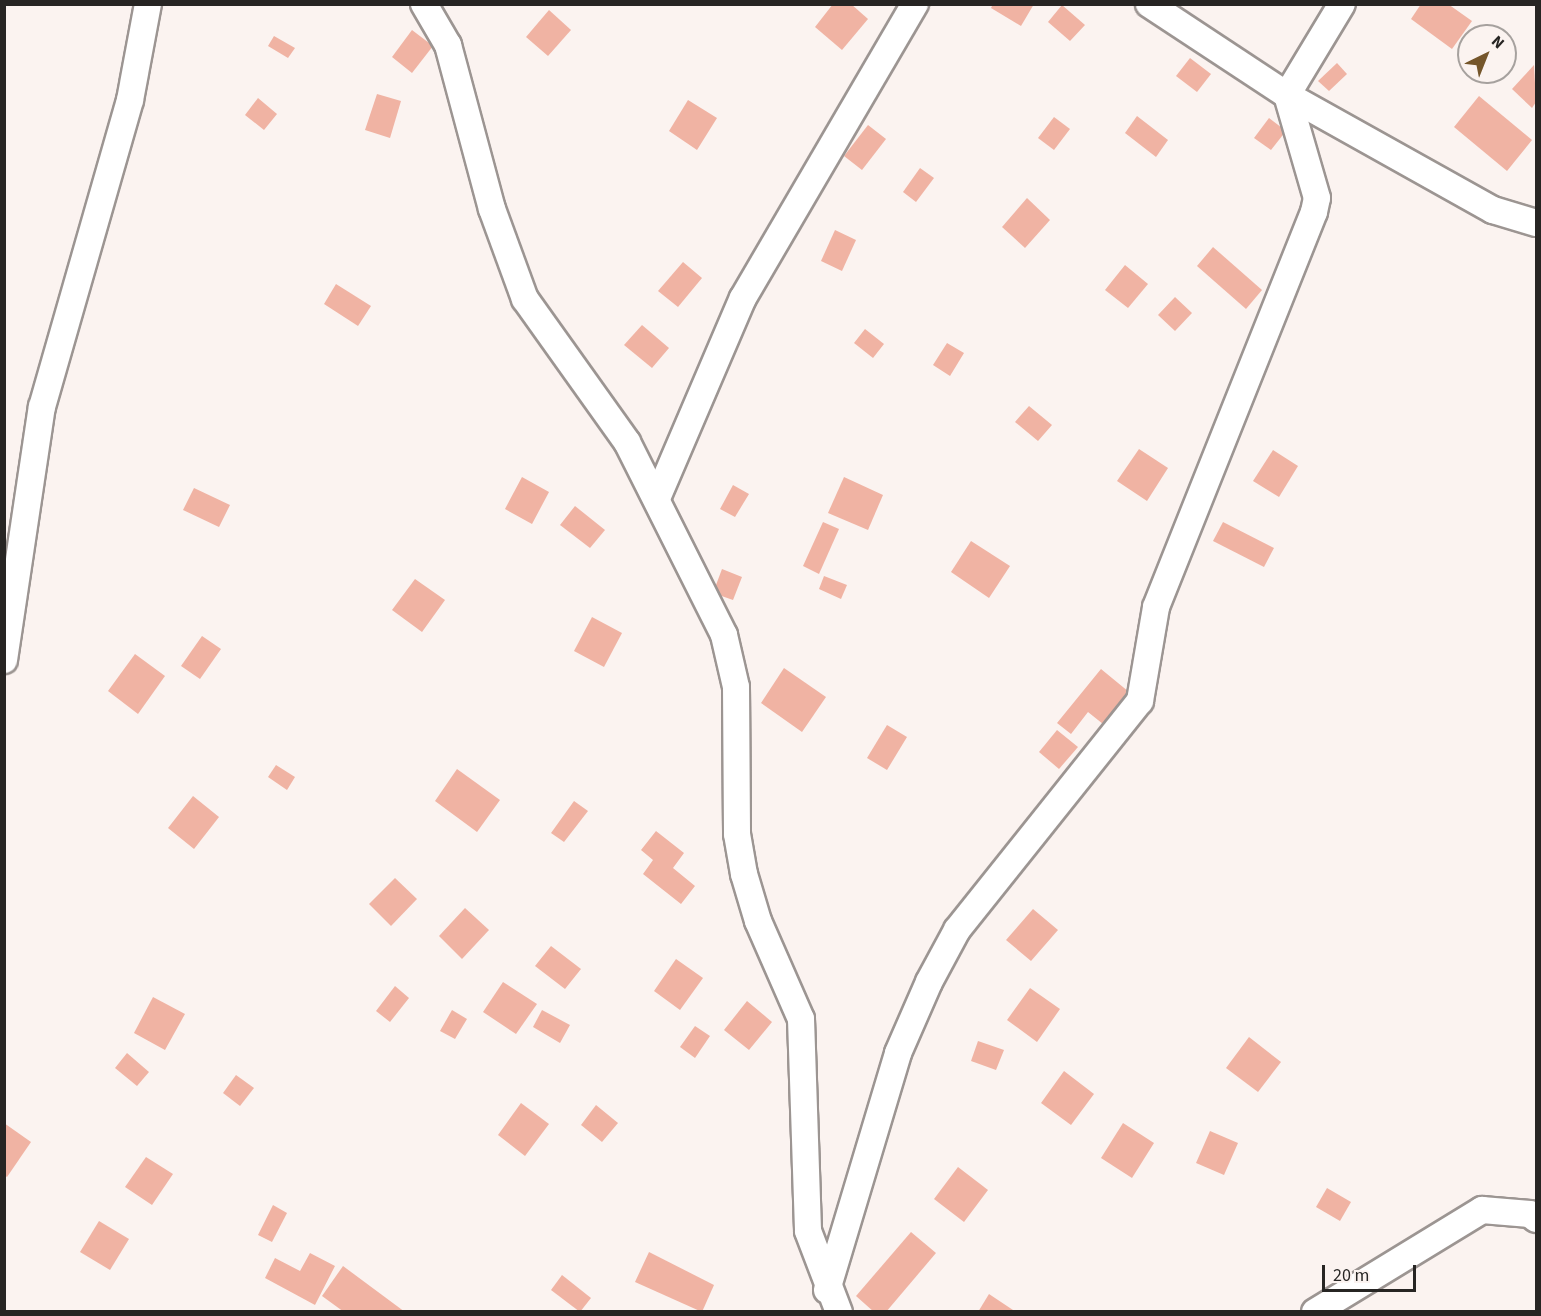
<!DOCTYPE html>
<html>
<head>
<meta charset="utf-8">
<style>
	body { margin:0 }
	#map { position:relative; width:1541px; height:1316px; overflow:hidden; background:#fbf3f0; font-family:"Source Sans 3",sans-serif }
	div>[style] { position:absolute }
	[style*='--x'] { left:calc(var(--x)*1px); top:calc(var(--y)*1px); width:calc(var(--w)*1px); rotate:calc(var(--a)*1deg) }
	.building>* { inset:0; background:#f0b3a3 }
	.roads { filter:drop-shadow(2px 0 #9c9592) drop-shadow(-2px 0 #9c9592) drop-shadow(0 2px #9c9592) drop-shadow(0 -2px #9c9592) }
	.street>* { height:26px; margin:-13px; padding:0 13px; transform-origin:13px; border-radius:13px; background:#fff }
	span { translate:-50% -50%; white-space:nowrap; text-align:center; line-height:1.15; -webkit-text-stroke:4.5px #fbf3f0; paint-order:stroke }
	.frame { position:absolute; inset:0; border:6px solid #272523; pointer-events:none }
	.north { position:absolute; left:1457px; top:24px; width:60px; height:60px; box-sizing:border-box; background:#fbf3f0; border:2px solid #a6a19e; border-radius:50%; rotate:43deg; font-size:16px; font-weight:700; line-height:24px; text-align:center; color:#272523 }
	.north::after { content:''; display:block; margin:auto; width:21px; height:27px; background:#75562b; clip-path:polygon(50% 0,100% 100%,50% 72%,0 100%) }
	.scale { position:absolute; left:1322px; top:1265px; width:94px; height:27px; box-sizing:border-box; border:3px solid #272523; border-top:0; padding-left:8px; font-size:18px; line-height:21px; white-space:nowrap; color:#272523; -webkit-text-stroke:4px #fbf3f0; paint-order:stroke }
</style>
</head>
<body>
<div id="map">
	<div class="building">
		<div style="clip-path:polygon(833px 4px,851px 4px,868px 19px,842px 50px,815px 27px)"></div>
		<div style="clip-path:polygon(993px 4px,1034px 4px,1021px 26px,991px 8px)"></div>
		<div style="clip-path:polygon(1421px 4px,1448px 4px,1472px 21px,1452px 49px,1411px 19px)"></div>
		<div style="clip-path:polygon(1062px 5px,1085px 25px,1070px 41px,1048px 22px)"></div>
		<div style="clip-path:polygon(549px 10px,571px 30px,548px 56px,526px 37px)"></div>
		<div style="clip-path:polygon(412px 30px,433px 46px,412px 73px,392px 57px)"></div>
		<div style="clip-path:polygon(274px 36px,295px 48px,288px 58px,268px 46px)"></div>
		<div style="clip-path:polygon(1190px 58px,1211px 74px,1197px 92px,1176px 76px)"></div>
		<div style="clip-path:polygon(1337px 63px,1347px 74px,1329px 91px,1318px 81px)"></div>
		<div style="clip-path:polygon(1534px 65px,1536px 102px,1532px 108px,1512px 89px)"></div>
		<div style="clip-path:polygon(377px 94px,401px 101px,390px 138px,365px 130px)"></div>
		<div style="clip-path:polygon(1479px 96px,1532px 140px,1507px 171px,1454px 127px)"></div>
		<div style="clip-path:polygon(258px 98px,277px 114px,264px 130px,245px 115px)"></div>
		<div style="clip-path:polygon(688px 100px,717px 118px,697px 150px,669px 131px)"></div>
		<div style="clip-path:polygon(1137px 116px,1168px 140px,1156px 157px,1125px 133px)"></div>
		<div style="clip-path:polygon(1054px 117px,1070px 129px,1054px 150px,1038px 138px)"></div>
		<div style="clip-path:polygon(1269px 118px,1286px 131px,1271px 150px,1254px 138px)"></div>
		<div style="clip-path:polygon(868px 125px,886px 139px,862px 170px,844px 156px)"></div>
		<div style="clip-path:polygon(920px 168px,934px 178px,916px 202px,903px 192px)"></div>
		<div style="clip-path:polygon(1027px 198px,1050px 220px,1025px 248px,1002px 227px)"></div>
		<div style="clip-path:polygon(835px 230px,856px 240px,842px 271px,821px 261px)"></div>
		<div style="clip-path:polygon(1213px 247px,1262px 290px,1246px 309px,1197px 266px)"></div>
		<div style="clip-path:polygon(683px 262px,702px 278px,678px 307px,658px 291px)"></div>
		<div style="clip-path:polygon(1125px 265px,1148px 284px,1128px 308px,1105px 290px)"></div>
		<div style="clip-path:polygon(336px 284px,371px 306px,358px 326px,324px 304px)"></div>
		<div style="clip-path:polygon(1175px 297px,1192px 313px,1175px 331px,1158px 315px)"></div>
		<div style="clip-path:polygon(642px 325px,669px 348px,652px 368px,624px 345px)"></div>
		<div style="clip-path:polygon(865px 329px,884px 344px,873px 358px,854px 343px)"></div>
		<div style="clip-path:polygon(947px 343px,964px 353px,950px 376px,933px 365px)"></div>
		<div style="clip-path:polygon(1029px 406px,1052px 425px,1038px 441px,1015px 422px)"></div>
		<div style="clip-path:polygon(1139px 449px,1168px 468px,1147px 501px,1117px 481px)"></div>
		<div style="clip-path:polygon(1273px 450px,1298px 466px,1279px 497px,1253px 481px)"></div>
		<div style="clip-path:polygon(522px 477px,549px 492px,532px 524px,505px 509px)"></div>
		<div style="clip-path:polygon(844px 477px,883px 495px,868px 530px,828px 513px)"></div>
		<div style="clip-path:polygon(733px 485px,749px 494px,735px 517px,720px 509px)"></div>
		<div style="clip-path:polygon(194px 488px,230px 505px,219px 527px,183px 510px)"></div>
		<div style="clip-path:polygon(575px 506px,605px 530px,590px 548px,560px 525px)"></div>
		<div style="clip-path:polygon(823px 522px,839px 529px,819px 574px,803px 566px)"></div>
		<div style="clip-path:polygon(1223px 522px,1274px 548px,1264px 567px,1213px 541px)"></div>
		<div style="clip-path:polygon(971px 541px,1010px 566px,989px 598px,951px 572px)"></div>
		<div style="clip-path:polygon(722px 569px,742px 577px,733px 600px,713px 593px)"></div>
		<div style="clip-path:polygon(824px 576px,847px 585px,841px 599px,819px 589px)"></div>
		<div style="clip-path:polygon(415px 579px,445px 600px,422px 632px,392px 610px)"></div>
		<div style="clip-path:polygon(592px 617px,622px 633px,604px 667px,574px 651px)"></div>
		<div style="clip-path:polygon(202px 636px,221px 649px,200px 679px,181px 666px)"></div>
		<div style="clip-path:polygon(135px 654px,165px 676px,138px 714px,108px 691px)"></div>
		<div style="clip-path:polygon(784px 668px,826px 697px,802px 732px,761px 703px)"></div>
		<div style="clip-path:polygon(1101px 669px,1129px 692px,1103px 724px,1088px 712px,1071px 734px,1057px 723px)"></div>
		<div style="clip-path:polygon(887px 725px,907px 737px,887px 770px,867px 758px)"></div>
		<div style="clip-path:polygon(1057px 730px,1078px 747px,1059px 769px,1039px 752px)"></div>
		<div style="clip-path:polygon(276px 765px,295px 777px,287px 790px,268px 777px)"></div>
		<div style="clip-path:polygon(457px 769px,500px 800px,477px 832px,435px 801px)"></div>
		<div style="clip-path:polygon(193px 796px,219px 817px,194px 849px,168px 828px)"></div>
		<div style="clip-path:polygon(574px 801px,588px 811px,564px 842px,551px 833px)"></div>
		<div style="clip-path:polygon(656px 831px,684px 853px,673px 868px,695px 886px,681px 904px,643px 874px,653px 860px,641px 850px)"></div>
		<div style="clip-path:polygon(395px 878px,417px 899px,391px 926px,369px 904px)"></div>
		<div style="clip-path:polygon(465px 908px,489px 930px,462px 959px,439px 936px)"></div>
		<div style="clip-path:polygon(1033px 909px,1058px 930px,1031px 961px,1006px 940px)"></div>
		<div style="clip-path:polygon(551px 946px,581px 969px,565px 989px,535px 966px)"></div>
		<div style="clip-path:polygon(676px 959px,703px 978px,680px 1010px,654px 991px)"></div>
		<div style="clip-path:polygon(503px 982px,537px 1004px,516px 1034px,483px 1012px)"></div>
		<div style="clip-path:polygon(395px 986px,409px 998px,390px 1022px,376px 1011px)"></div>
		<div style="clip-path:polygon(1030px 988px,1060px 1009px,1037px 1042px,1007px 1020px)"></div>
		<div style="clip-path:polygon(153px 997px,185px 1014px,165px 1050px,134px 1033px)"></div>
		<div style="clip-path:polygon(747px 1001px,772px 1022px,749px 1050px,724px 1030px)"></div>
		<div style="clip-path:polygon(452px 1010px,467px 1019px,455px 1039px,440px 1031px)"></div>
		<div style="clip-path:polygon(542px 1010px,570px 1025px,560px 1043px,533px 1027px)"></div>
		<div style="clip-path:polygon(695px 1026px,710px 1036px,695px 1058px,680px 1047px)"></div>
		<div style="clip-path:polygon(1249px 1037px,1281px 1062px,1258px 1092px,1226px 1068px)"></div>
		<div style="clip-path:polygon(978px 1041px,1004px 1050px,996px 1070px,971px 1061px)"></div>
		<div style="clip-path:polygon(127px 1053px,149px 1072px,137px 1086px,115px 1068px)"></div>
		<div style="clip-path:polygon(1064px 1071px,1094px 1094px,1071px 1125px,1041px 1103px)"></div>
		<div style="clip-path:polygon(236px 1075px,254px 1088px,240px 1106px,223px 1093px)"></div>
		<div style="clip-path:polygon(521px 1103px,549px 1124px,525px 1156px,498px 1135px)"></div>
		<div style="clip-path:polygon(596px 1105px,618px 1123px,602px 1142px,581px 1125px)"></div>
		<div style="clip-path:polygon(4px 1123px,31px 1142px,7px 1177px,4px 1175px)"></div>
		<div style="clip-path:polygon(1123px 1123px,1154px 1143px,1132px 1178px,1101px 1158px)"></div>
		<div style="clip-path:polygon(1210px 1131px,1238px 1143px,1224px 1175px,1196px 1163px)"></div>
		<div style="clip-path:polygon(146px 1157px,173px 1174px,152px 1205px,125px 1187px)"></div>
		<div style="clip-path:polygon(958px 1167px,988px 1190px,964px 1222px,934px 1199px)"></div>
		<div style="clip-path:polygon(1327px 1188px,1351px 1202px,1340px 1221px,1316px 1207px)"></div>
		<div style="clip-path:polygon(273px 1205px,287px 1213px,272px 1242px,258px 1235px)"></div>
		<div style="clip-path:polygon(99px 1221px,129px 1239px,110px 1270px,80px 1252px)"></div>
		<div style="clip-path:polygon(911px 1232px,936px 1253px,886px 1312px,874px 1312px,856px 1296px)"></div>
		<div style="clip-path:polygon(649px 1252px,714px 1285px,702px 1312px,635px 1282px)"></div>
		<div style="clip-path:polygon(310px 1253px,335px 1266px,315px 1305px,265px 1278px,275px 1258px,300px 1271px)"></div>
		<div style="clip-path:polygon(343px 1266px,405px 1312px,344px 1312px,322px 1296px)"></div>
		<div style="clip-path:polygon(562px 1275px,591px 1298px,580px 1312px,551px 1290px)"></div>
		<div style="clip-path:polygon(989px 1294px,1016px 1312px,978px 1312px)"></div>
	</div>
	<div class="roads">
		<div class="street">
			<div style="--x:424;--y:4;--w:48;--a:59.7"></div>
			<div style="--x:448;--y:45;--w:170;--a:75"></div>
			<div style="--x:492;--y:209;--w:96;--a:69.9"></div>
			<div style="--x:525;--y:299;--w:176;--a:54.5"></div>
			<div style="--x:627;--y:442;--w:216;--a:63.3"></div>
			<div style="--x:724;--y:635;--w:53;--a:77"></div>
			<div style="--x:736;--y:687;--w:147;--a:89.6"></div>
			<div style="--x:737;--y:834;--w:41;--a:80.1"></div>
			<div style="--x:744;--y:874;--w:49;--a:73.4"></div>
			<div style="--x:758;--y:921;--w:107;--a:66.3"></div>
			<div style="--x:801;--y:1019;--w:212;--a:88.1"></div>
			<div style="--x:808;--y:1231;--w:87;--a:69.1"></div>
			<div style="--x:1149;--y:4;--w:165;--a:33.4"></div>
			<div style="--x:1287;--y:95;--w:236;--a:29.2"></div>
			<div style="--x:1493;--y:210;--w:45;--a:16.8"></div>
			<div style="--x:658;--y:496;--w:215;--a:-66.8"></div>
			<div style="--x:743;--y:298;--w:341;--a:-59.7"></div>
			<div style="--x:4;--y:660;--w:256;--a:-81.5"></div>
			<div style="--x:42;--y:407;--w:319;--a:-74"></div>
			<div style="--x:130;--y:100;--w:98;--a:-79.4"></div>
			<div style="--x:827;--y:1290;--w:247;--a:-73.3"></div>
			<div style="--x:898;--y:1053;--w:77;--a:-66.4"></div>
			<div style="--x:929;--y:982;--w:59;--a:-61.7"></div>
			<div style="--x:957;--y:930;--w:293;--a:-51.4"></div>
			<div style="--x:1140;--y:701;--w:95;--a:-80.3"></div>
			<div style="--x:1156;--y:607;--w:425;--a:-68.2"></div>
			<div style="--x:1314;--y:212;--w:14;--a:-78"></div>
			<div style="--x:1317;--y:198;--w:107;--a:-106.2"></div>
			<div style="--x:1287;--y:95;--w:106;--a:-58.9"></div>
			<div style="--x:1315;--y:1312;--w:196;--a:-31.4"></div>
			<div style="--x:1482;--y:1210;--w:48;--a:4.8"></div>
			<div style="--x:1530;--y:1214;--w:8;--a:40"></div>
		</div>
	</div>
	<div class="frame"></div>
	<div class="north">N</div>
	<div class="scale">20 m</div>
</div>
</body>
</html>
